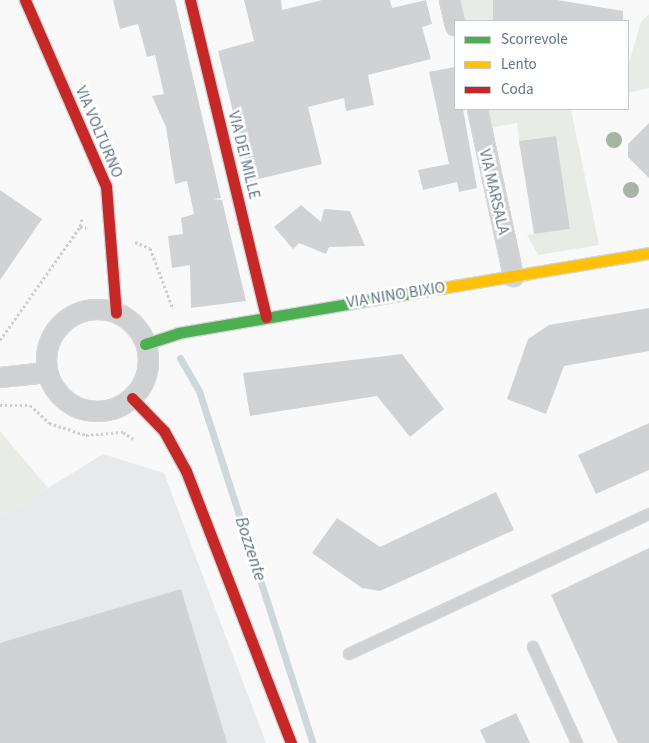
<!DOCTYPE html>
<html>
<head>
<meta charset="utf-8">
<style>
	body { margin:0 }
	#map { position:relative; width:649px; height:743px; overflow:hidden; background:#f9f9f9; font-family:"Source Sans 3",sans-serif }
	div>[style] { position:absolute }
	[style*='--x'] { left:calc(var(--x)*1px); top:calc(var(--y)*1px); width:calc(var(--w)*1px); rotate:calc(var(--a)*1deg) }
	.built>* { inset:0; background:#e8e9ea }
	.green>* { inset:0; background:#e8ebe6 }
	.stream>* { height:7px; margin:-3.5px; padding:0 3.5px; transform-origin:3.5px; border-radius:3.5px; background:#ced7da }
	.building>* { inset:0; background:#d0d2d3 }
	.path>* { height:3px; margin-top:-1.5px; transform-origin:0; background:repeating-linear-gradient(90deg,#cdcecf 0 2.5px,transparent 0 5px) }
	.roads { filter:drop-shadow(1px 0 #d5d6d7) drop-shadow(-1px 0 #d5d6d7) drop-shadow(0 1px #d5d6d7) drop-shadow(0 -1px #d5d6d7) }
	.lane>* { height:10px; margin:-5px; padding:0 5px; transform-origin:5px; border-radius:5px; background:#cfd1d2 }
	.street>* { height:19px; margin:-9.5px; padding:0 9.5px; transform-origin:9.5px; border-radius:9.5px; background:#cfd1d2 }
	.street>.ring { margin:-9.5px; padding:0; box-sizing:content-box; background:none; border:19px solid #cfd1d2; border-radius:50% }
	.fast>* { height:11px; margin:-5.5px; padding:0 5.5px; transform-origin:5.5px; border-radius:5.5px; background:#4caf50 }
	.slow>* { height:11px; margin:-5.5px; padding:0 5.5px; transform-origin:5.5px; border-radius:5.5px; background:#ffc107 }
	.jam>* { height:11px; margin:-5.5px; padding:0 5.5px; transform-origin:5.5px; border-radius:5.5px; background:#c62828 }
	.trees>* { width:16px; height:16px; margin:-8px; border-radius:50%; background:#a8b4a6 }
	span { translate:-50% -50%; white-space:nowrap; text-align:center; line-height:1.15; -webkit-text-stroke:5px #fff; paint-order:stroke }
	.street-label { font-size:16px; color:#637585 }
	.water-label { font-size:18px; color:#5e757e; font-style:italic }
	.legend { position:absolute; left:454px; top:20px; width:175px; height:90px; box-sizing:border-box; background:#fff; border:1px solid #c1c8ce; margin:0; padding:6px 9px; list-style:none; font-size:15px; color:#637585 }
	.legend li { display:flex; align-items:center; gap:10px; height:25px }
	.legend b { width:25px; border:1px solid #c1c8ce }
</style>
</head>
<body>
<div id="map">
	<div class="built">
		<div style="clip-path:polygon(103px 454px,164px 473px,266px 743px,0 743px,0 518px)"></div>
	</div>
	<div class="green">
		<div style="clip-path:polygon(459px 0,493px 0,493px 21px,464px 21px)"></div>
		<div style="clip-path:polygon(649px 14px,649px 88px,628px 93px,628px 66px,641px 22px)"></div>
		<div style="clip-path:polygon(485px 109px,571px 109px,599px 245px,538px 255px,527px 235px,570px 229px,556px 136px,519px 141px,517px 123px,490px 128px)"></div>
		<div style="clip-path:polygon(0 431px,48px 488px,0 518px)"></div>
	</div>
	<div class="stream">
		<div style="--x:180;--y:358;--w:38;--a:60"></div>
		<div style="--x:199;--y:391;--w:370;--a:72.1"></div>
	</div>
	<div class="building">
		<div style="clip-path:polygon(113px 0,175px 0,221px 198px,212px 199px,222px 200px,246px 301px,191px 308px,190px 265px,172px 268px,168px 236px,183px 234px,181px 218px,194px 214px,187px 181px,175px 184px,166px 127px,152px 96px,164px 94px,155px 55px,147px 57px,138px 24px,120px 29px)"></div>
		<div style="clip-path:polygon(244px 0,281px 0,282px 10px,322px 0,390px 0,392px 8px,426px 0,432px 24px,422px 27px,431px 59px,368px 75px,374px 105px,346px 111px,344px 98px,308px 107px,322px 164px,250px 181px,218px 51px,254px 41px)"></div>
		<div style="clip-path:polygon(493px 0,557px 0,623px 11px,623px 21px,493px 21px)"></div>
		<div style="clip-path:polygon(455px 67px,455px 109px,463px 109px,477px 188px,459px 192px,457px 182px,423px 190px,418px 170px,449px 164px,429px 72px)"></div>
		<div style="clip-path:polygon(649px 123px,649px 178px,628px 157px,628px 144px)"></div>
		<div style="clip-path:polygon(556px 136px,570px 229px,534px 234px,519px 141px)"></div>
		<div style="clip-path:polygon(0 190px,42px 219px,0 280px)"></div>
		<div style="clip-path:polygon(301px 205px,321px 222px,324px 209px,350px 211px,365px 246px,329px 247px,326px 254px,299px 243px,293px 249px,274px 227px)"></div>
		<div style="clip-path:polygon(649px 308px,649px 351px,564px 366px,546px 414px,507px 399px,528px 339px,549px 325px)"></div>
		<div style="clip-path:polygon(402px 354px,444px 409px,410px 437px,377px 396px,250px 416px,243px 373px)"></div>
		<div style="clip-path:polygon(649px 423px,649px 470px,596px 494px,578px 455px)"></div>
		<div style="clip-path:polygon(496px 492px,514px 530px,380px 591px,362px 588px,312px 553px,337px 518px,380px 547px)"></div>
		<div style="clip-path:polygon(649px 548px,649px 743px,618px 743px,551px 595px)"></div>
		<div style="clip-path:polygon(181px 589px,227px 743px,0 743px,0 643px)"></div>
		<div style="clip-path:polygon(516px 713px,530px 743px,486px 743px,480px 730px)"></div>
	</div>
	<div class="path">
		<div style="--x:82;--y:219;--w:8;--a:104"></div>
		<div style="--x:80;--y:227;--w:6;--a:9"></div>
		<div style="--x:135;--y:242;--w:16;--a:22"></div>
		<div style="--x:150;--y:248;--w:65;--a:69.3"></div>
		<div style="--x:0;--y:340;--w:138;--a:-54.7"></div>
		<div style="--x:0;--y:405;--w:30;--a:0"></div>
		<div style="--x:30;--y:405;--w:26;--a:43"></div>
		<div style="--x:49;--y:423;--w:39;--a:18"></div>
		<div style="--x:86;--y:435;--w:37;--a:-5"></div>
		<div style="--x:123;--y:432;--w:14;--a:34"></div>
	</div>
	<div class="roads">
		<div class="lane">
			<div style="--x:533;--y:647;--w:106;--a:65.4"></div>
			<div style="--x:349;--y:654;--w:331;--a:-25"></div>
		</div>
		<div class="street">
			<div style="--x:449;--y:0;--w:26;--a:77"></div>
			<div style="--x:477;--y:109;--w:171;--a:77.8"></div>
			<div class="ring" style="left:46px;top:309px;width:83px;height:83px"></div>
			<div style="--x:0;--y:377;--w:47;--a:-6.1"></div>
		</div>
		<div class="fast">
			<div style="--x:145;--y:344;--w:35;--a:-18"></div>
			<div style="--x:178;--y:333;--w:262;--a:-9.7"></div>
		</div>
		<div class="slow">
			<div style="--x:436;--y:289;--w:216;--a:-9.6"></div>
		</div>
		<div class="jam">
			<div style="--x:25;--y:0;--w:203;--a:66.5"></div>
			<div style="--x:106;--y:186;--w:127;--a:85.5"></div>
			<div style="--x:190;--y:0;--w:326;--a:76.5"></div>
			<div style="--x:132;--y:398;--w:46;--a:45.9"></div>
			<div style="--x:164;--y:431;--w:46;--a:61.2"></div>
			<div style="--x:186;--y:471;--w:292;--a:68.9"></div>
		</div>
	</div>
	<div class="trees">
		<div style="left:614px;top:140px"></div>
		<div style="left:631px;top:190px"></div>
	</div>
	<div class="street-label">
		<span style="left:99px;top:132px;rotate:67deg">VIA VOLTURNO</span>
		<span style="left:244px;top:155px;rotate:76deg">VIA DEI MILLE</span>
		<span style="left:494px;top:192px;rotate:77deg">VIA MARSALA</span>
		<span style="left:396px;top:295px;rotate:-9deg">VIA NINO BIXIO</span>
	</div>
	<div class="water-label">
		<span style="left:250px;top:549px;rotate:72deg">Bozzente</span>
	</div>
	<ul class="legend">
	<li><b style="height:6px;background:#4caf50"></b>Scorrevole</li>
	<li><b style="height:6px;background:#ffc107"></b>Lento</li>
	<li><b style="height:6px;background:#c62828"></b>Coda</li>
	</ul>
</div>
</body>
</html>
